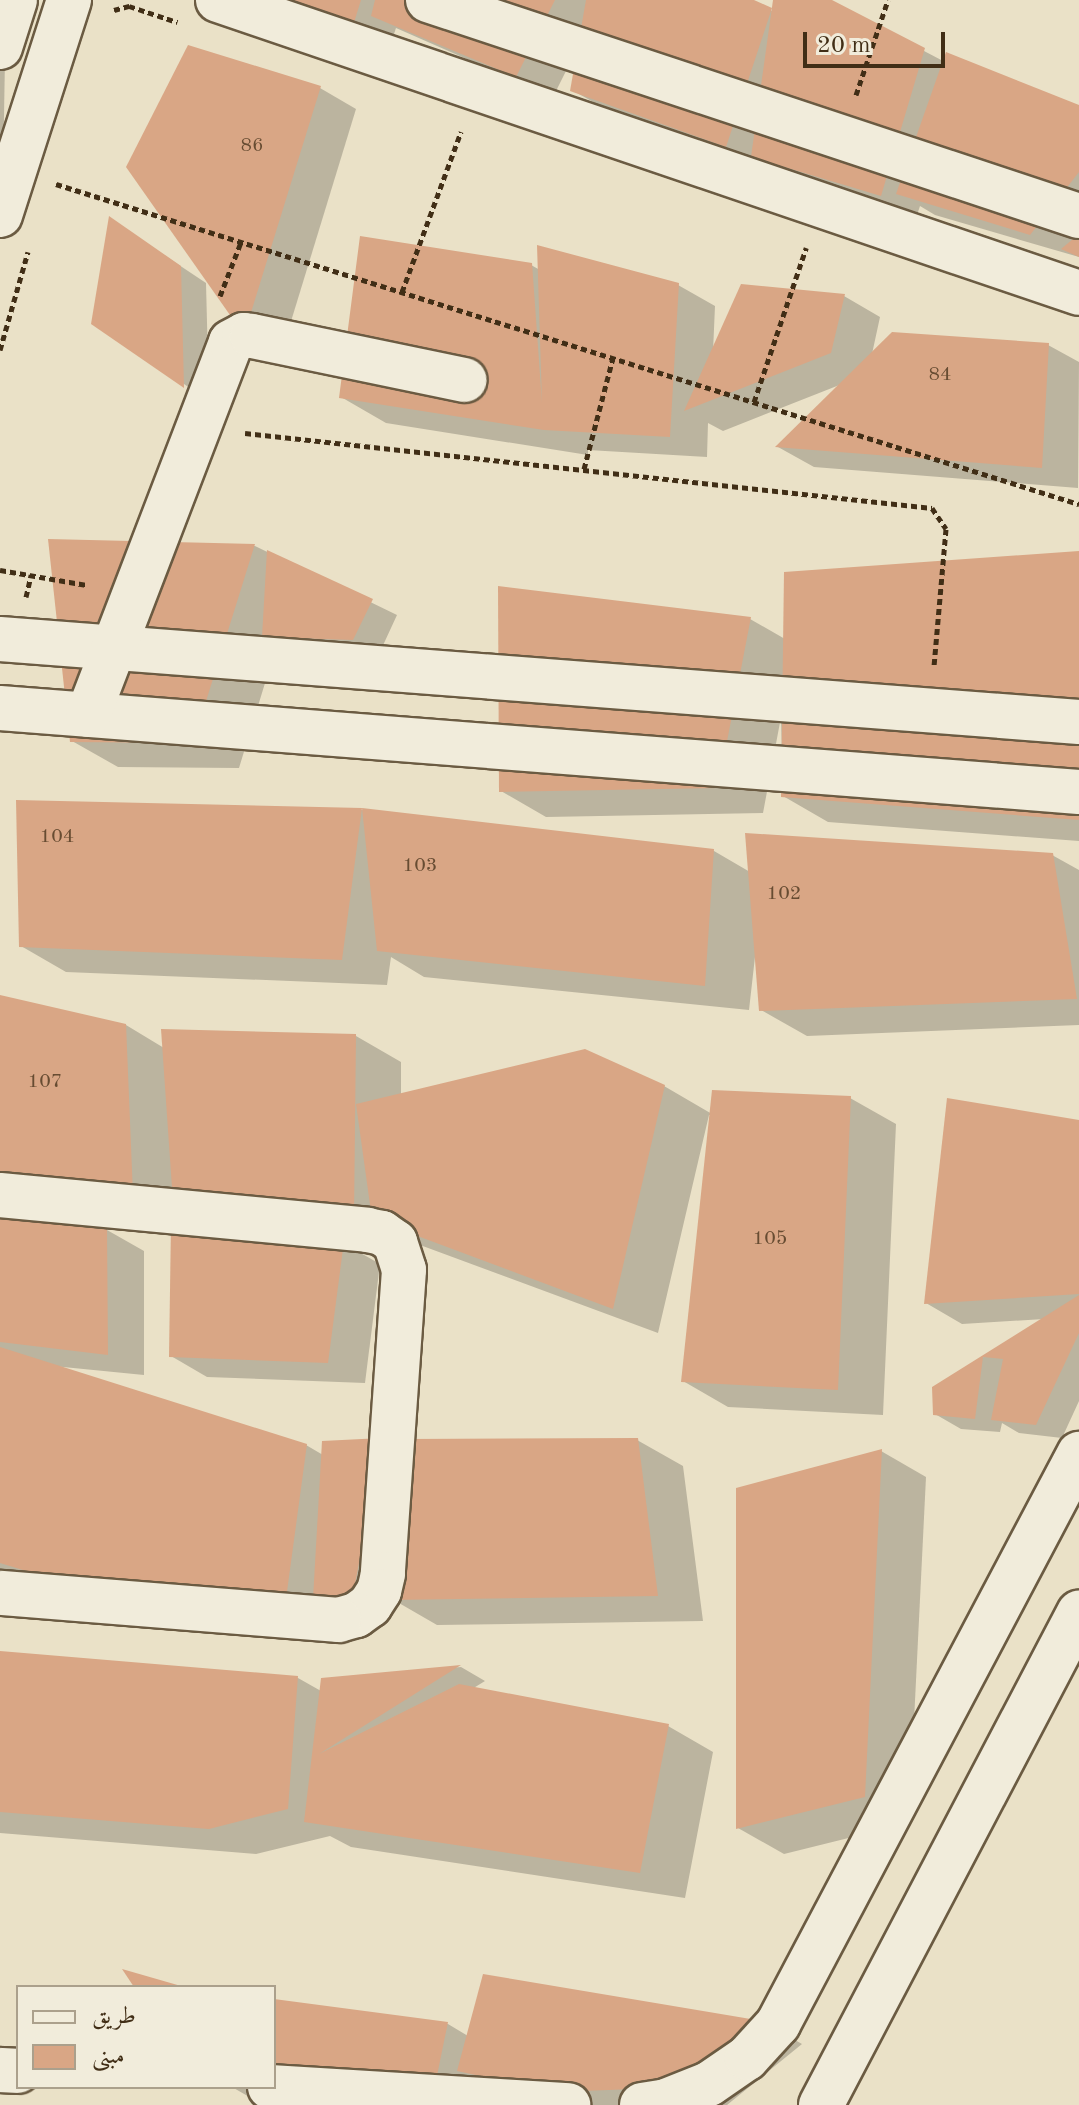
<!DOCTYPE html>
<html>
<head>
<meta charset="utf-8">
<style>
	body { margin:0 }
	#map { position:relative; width:1079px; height:2105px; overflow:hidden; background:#eae1c7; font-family:"Old Standard TT",Amiri,serif }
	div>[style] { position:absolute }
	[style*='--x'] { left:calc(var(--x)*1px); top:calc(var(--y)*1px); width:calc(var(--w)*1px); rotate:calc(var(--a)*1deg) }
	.shadow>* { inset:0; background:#0003 }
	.building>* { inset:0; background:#d9a685 }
	.path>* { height:5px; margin-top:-2.5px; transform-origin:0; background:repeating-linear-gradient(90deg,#412e16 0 6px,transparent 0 10px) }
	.roads { filter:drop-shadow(2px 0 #6b5b42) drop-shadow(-2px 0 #6b5b42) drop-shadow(0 2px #6b5b42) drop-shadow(0 -2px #6b5b42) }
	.minor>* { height:44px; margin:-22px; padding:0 22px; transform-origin:22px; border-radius:22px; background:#f1ecdb }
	span { translate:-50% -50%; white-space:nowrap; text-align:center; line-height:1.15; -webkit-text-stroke:8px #f1ecdb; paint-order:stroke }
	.number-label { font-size:20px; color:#674c32 }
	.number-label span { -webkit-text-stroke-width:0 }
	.legend { position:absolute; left:16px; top:1985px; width:260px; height:104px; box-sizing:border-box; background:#f1ecdb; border:2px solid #aba08c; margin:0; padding:10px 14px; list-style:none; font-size:24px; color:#412e16 }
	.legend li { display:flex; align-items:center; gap:16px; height:40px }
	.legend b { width:40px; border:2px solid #aba08c }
	.scale { position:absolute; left:803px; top:32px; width:142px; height:36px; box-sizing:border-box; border:4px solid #412e16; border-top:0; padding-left:10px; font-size:24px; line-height:28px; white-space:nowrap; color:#412e16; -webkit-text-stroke:6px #f1ecdb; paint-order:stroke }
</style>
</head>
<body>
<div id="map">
	<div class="shadow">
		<div style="clip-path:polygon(0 0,6px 0,3px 174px,0 174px)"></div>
		<div style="clip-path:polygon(285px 0,750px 0,774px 12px,775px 0,827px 0,945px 62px,1079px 108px,1079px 257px,935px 215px,920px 206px,917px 215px,790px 177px,764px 162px,763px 166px,609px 111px,572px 90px,579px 45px,553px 97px,396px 28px,389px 49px)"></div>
		<div style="clip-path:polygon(320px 88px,356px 109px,281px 354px,129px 167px)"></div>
		<div style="clip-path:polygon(110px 219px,206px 283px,209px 401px,94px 323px)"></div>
		<div style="clip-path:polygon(531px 265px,540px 270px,678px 285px,715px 306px,713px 352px,844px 296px,880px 317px,872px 354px,1048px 345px,1079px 362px,1078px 488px,814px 467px,778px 447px,842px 384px,723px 431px,708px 423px,707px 457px,588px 450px,588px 455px,386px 423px,341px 397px)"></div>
		<div style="clip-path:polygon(50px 541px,255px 546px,397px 615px,379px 654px,277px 644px,239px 768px,118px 767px,72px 741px)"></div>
		<div style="clip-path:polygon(1079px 553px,1079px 841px,828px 822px,783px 796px,781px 717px,763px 813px,546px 817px,501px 791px,750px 619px,785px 639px)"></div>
		<div style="clip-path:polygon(18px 802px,362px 810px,714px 851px,750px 872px,1052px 855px,1079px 870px,1079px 1025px,807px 1036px,761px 1010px,756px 948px,749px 1010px,424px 977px,391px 957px,387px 985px,66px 972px,21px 946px)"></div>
		<div style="clip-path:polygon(0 997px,126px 1025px,164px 1048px,356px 1036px,401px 1062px,401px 1095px,664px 1086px,712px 1114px,850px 1098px,896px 1124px,883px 1415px,728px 1407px,683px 1381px,711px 1115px,709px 1115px,658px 1333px,420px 1245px,399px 1233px,0 1201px)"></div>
		<div style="clip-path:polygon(1079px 1122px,1079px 1401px,1062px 1438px,1019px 1433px,1002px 1423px,1000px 1432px,961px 1429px,935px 1414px,934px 1388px,1044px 1319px,962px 1324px,926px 1303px)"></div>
		<div style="clip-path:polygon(0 1215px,107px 1230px,144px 1251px,144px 1375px,53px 1366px,306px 1445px,323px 1455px,637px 1440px,683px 1466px,703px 1621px,437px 1625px,392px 1599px,378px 1609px,0 1572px)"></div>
		<div style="clip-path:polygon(343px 1243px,380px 1264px,365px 1383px,207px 1377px,171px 1356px)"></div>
		<div style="clip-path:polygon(881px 1451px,926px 1477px,909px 1823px,784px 1854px,738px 1828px)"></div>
		<div style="clip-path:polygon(0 1653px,298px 1678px,321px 1691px,322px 1679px,461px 1667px,485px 1681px,472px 1689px,668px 1726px,713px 1752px,685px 1898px,351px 1847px,330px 1836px,256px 1854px,0 1833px)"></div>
		<div style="clip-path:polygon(274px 2001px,448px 2024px,468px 2036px,767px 2024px,802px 2044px,727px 2105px,345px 2105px,251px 2098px,232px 2087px,274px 2087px)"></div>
	</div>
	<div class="building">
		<div style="clip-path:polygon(289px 0,361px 0,352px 29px)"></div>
		<div style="clip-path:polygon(375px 0,555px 0,516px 77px,371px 16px)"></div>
		<div style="clip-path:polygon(586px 0,754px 0,772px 8px,726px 147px,570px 91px)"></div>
		<div style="clip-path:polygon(773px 0,832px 0,925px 48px,881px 196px,751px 157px)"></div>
		<div style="clip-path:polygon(188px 45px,321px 86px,244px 335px,126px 167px)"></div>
		<div style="clip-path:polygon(946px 52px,1079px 105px,1079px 172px,1030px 235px,896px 194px)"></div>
		<div style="clip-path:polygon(109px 216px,181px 266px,184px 388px,91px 324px)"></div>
		<div style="clip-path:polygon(1079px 234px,1079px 257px,1061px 249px)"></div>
		<div style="clip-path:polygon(360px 236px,532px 263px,542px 403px,537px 245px,679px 283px,670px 437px,544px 430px,339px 398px)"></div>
		<div style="clip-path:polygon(741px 284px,845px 294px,831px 353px,684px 411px)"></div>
		<div style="clip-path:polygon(892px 332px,1049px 343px,1042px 468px,775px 447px)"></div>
		<div style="clip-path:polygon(48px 539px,255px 544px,193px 743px,70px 742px)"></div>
		<div style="clip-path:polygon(267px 550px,373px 599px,353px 640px,262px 637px)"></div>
		<div style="clip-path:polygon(1079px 551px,1079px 820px,781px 797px,784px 572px)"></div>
		<div style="clip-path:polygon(498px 586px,751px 617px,718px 788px,499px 792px)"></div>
		<div style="clip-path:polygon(16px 800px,362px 808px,342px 960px,19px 947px)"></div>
		<div style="clip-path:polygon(362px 808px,714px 849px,705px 986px,377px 951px)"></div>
		<div style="clip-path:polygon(745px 833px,1053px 853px,1077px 999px,759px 1011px)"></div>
		<div style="clip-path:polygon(0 995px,126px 1024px,133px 1195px,0 1181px)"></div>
		<div style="clip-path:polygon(161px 1029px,356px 1034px,354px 1216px,173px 1202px)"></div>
		<div style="clip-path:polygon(585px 1049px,665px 1085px,613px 1309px,372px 1219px,356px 1104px)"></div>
		<div style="clip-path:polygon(712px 1090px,851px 1096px,838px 1390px,681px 1382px)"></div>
		<div style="clip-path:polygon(947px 1098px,1079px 1120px,1079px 1294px,924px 1304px)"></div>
		<div style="clip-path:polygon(0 1213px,107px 1228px,108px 1355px,0 1342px)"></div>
		<div style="clip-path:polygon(171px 1224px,344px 1241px,328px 1363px,169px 1357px)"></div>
		<div style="clip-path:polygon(1079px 1295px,1079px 1333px,1036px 1425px,991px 1420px,1003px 1359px,983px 1357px,975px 1419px,933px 1415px,932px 1387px)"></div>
		<div style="clip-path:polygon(0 1347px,307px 1444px,286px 1599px,62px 1582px,0 1563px)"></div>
		<div style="clip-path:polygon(382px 1438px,353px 1595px,313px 1599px,322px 1441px)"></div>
		<div style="clip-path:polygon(638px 1438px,658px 1596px,390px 1600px,407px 1439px)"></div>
		<div style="clip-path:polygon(882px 1449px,865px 1797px,736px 1829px,736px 1488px)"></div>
		<div style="clip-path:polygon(0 1651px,298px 1676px,288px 1809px,209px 1829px,0 1812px)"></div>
		<div style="clip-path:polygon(461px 1665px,319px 1754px,459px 1684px,669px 1724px,640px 1873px,304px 1822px,321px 1678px)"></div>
		<div style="clip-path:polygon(122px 1969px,181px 1986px,181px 1987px,134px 1987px)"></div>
		<div style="clip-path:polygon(483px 1974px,768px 2022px,687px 2087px,556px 2092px,457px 2071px)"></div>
		<div style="clip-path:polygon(274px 1999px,448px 2022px,433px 2095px,274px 2082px)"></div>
	</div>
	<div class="path">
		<div style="--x:114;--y:10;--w:16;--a:-15"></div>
		<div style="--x:129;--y:6;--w:51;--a:18.4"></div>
		<div style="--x:856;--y:95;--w:100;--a:-71.4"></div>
		<div style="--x:56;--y:184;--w:1072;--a:17.37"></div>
		<div style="--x:402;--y:292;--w:171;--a:-69.8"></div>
		<div style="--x:220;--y:296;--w:58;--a:-68.7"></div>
		<div style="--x:0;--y:350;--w:102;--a:-74.1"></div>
		<div style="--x:754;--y:402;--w:163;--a:-71.3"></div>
		<div style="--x:245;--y:433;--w:691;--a:6.23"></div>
		<div style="--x:932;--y:508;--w:25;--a:56"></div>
		<div style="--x:946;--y:529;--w:138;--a:95"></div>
		<div style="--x:584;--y:469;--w:115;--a:-75.4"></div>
		<div style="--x:0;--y:570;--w:88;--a:9.8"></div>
		<div style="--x:26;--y:597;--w:23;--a:-77"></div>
	</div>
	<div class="roads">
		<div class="minor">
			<div style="--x:218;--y:0;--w:909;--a:18.79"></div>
			<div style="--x:428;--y:0;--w:686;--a:18.36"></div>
			<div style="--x:0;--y:47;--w:49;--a:-72.3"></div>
			<div style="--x:0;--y:215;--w:226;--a:-72.2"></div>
			<div style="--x:0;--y:639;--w:1082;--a:4.4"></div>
			<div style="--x:0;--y:708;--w:1082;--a:4.45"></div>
			<div style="--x:88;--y:715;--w:399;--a:-69"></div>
			<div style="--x:231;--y:342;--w:15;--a:-28"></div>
			<div style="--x:244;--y:335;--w:8;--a:7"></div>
			<div style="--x:252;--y:336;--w:217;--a:11.7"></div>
			<div style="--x:0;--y:1195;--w:369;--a:5.4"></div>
			<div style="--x:367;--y:1230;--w:15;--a:11"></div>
			<div style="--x:382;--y:1233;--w:16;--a:35"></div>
			<div style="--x:395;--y:1242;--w:29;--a:72"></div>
			<div style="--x:404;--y:1270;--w:305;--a:94"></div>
			<div style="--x:383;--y:1574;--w:17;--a:103"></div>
			<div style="--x:379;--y:1591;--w:17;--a:123"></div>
			<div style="--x:370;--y:1605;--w:17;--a:144"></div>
			<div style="--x:356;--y:1615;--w:18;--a:164"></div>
			<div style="--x:339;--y:1620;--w:340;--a:-175.4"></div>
			<div style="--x:0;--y:2070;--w:18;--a:3"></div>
			<div style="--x:270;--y:2087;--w:299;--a:3.5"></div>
			<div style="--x:642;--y:2105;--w:24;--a:-9"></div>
			<div style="--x:666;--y:2101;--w:46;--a:-21.6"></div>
			<div style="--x:709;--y:2084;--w:46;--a:-34.4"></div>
			<div style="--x:747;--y:2058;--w:46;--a:-47.6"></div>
			<div style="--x:778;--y:2024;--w:645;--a:-62.16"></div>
			<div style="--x:821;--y:2105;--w:556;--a:-62.33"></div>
		</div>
	</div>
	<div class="number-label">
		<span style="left:252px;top:146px">86</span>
		<span style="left:940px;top:375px">84</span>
		<span style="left:57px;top:837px">104</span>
		<span style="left:420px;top:866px">103</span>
		<span style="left:784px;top:894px">102</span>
		<span style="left:45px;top:1082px">107</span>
		<span style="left:770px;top:1239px">105</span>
	</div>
	<ul class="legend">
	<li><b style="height:10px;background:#f1ecdb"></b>طريق</li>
	<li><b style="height:22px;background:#d9a685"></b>مبنى</li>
	</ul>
	<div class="scale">20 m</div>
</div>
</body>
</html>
